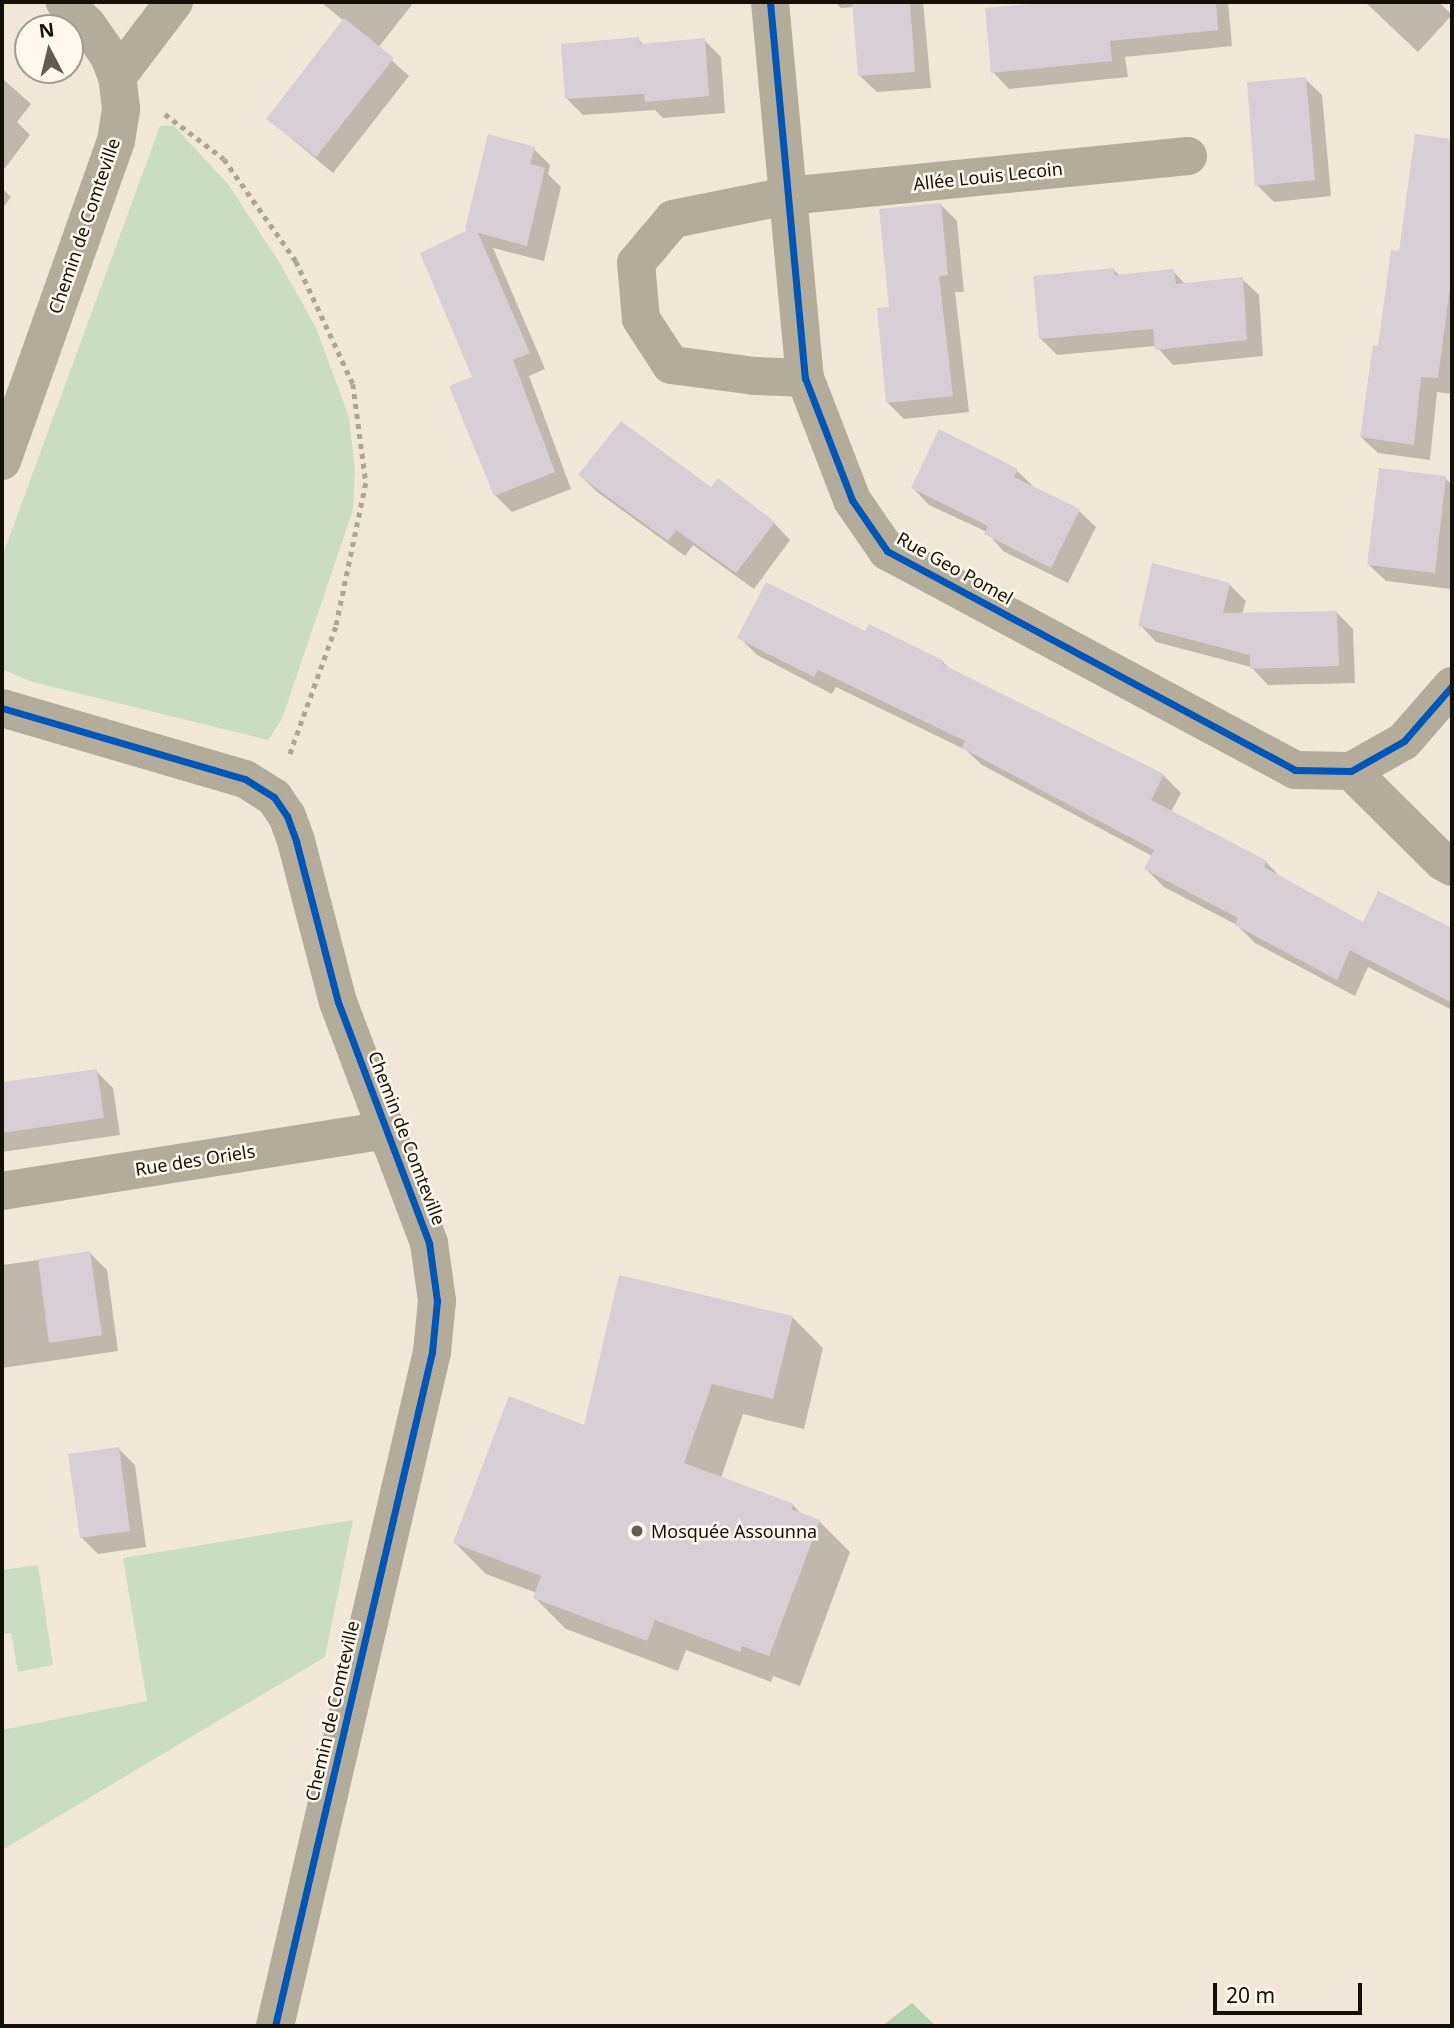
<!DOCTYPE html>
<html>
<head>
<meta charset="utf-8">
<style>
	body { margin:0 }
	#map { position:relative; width:1454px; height:2028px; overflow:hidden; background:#f0e7d9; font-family:"Noto Sans",sans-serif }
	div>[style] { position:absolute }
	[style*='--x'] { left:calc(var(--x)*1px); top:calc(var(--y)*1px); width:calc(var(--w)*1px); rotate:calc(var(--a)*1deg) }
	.green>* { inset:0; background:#caddc4 }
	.forest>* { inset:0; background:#b1d4b0 }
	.shadow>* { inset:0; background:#0003 }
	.building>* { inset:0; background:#d8ced6 }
	.path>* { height:4.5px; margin-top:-2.25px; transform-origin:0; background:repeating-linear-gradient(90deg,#aca698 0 5px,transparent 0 10px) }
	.street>* { height:38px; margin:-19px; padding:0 19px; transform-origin:19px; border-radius:19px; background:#b3ac9a }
	.cycleway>* { height:7px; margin:-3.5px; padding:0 3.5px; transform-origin:3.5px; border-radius:3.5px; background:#0057b8 }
	.dots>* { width:19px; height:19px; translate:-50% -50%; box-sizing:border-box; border:4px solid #fff8ee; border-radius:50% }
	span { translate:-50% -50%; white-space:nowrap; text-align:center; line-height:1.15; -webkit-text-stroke:5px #fff8ee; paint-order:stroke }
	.street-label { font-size:18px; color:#151007 }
	.poi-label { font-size:18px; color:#151007 }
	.left { translate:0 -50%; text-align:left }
	.frame { position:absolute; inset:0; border:4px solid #151007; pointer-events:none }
	.north { position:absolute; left:14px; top:14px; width:70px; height:70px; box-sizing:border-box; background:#fff8ee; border:2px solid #a19b92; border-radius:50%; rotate:353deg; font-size:19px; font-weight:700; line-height:28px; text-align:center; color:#151007 }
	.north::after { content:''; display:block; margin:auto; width:24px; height:32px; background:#625b50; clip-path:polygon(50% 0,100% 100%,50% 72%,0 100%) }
	.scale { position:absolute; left:1213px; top:1983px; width:149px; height:32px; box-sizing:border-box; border:4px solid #151007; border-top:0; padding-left:9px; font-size:21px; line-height:24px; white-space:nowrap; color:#151007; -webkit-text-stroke:5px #fff8ee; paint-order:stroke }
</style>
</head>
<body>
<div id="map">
	<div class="green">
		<div style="clip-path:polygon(173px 125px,228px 184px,281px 265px,316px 328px,349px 417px,355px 471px,353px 510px,282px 719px,268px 740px,32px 682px,2px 669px,2px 557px,160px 126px)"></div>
		<div style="clip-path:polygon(353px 1520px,325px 1657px,2px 1850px,2px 1730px,147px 1701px,123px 1558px)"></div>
		<div style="clip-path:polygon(38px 1565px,53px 1665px,18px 1672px,11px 1633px,2px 1634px,2px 1570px)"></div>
	</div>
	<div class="forest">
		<div style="clip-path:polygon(912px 2003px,936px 2026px,882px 2026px)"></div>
	</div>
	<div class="shadow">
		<div style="clip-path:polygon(321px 2px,414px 2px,378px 48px,409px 76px,333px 173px,268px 119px,344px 21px)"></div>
		<div style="clip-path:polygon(835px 2px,923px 2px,931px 88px,877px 92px,860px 76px,854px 7px,841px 8px)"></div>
		<div style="clip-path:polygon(1071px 2px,1228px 2px,1232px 46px,1125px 57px,1128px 77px,1009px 89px,993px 72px,987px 10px)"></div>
		<div style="clip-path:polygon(1365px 2px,1439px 2px,1452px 15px,1418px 52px)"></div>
		<div style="clip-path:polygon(638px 39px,644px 45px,704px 40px,721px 57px,725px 113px,663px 118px,655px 110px,583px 115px,566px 98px)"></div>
		<div style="clip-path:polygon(2px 78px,31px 104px,17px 122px,30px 135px,2px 172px)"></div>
		<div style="clip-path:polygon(1305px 79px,1322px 95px,1331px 196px,1274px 202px,1257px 185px)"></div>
		<div style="clip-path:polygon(1416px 136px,1452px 141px,1452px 394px,1437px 392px,1430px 460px,1378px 453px,1361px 437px,1401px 253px)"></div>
		<div style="clip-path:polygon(534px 149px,550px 165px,548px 174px,561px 187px,544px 261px,493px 248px,545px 369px,529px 376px,571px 489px,512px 512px,495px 495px,474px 378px,469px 231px)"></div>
		<div style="clip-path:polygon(2px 188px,11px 197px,2px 209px)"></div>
		<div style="clip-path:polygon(940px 204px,957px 221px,964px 292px,955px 292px,969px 412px,904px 419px,887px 402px)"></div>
		<div style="clip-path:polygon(1114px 270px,1120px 276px,1173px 271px,1186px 285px,1242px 279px,1259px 295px,1263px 356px,1173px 365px,1156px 346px,1057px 355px,1040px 338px)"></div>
		<div style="clip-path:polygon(940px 432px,1017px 471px,1034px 487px,1079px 511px,1096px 527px,1068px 583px,1003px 551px,987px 532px,929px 505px,913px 488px)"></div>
		<div style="clip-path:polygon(580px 475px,711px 489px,774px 523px,790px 540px,754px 589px,693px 545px,685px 556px,596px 491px)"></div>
		<div style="clip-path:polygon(1445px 478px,1452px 485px,1451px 589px,1386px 581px,1369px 565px)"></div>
		<div style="clip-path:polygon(1229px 584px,1246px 601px,1242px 614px,1336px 612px,1353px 629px,1355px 683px,1268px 685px,1251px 667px,1156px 642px,1140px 625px)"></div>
		<div style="clip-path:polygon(866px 633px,943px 662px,951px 671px,1163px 775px,1181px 793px,1171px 812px,1266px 862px,1283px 880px,1364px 925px,1379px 893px,1452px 930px,1452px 1010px,1368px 967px,1355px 996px,1255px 943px,1237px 925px,1164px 887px,1146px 869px,1152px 856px,982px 765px,966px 750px,836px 687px,832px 694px,757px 655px,739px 637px)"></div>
		<div style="clip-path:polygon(96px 1071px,113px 1088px,120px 1135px,2px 1152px,2px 1084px)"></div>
		<div style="clip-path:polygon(90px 1253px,107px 1270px,118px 1351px,2px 1368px,2px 1265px)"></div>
		<div style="clip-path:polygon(792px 1317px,823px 1348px,804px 1429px,743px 1414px,721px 1478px,793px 1505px,802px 1515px,819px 1521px,850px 1552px,800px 1686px,773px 1676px,771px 1682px,686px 1650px,678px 1671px,566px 1629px,535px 1598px,537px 1593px,486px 1574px,455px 1543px,585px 1427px)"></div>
		<div style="clip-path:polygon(119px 1449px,135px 1465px,146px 1547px,98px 1554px,81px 1537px)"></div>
	</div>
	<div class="building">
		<div style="clip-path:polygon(852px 2px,910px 2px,915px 72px,858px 76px)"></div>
		<div style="clip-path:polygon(1053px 2px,1216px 2px,1218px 30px,1110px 41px,1112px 61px,991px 73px,985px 8px)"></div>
		<div style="clip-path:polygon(344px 18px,394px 58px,316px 157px,266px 119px)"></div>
		<div style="clip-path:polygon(639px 37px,640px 44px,705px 38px,709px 96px,645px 102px,644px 94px,565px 99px,561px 44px)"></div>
		<div style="clip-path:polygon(1306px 77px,1315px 180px,1255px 186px,1247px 82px)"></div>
		<div style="clip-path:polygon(488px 134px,535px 147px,530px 164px,545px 168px,527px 246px,478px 233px,530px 353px,513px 360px,555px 472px,494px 496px,449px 386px,472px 377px,420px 253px,468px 230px,465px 229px)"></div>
		<div style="clip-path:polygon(1415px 134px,1452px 139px,1452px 272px,1438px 378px,1421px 377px,1414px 445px,1360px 437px,1373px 345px,1378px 346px,1391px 250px,1399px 251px)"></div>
		<div style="clip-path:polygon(941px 203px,948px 275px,939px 276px,953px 396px,886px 403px,877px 308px,889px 307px,879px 209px)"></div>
		<div style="clip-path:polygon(1114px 268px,1115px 275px,1174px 269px,1176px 284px,1243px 277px,1247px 340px,1155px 350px,1153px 329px,1039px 339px,1033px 276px)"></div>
		<div style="clip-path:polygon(621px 421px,711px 487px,718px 478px,775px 522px,736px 573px,676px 530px,668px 541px,578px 475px)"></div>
		<div style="clip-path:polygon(939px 429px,1018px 469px,1014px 477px,1080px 509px,1051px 568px,984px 534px,988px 526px,911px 488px)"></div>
		<div style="clip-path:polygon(1379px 468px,1446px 476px,1435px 573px,1367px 565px)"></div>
		<div style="clip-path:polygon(1152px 563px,1230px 583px,1223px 613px,1337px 611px,1339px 666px,1250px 669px,1250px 655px,1138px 626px)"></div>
		<div style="clip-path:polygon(766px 582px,865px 631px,869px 624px,944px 661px,942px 664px,1164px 774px,1151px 800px,1267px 861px,1264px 867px,1363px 922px,1357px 935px,1378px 891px,1452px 928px,1452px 1003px,1350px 950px,1337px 980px,1235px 925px,1238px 918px,1144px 869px,1154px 850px,962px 748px,965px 741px,818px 670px,814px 677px,737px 638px)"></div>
		<div style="clip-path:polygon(97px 1069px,104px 1118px,2px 1133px,2px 1082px)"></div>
		<div style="clip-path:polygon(90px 1251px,102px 1335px,49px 1343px,38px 1259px)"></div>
		<div style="clip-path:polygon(619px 1275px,793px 1316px,773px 1399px,712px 1384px,684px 1463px,794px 1504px,791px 1509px,820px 1520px,769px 1656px,742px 1646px,740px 1652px,655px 1620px,647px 1641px,533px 1598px,541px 1576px,453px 1543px,509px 1396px,584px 1425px)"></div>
		<div style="clip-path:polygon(119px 1447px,130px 1531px,80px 1538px,68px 1454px)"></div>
	</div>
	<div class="path">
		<div style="--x:165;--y:114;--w:74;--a:37.3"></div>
		<div style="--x:224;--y:159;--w:125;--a:54.8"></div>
		<div style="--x:296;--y:261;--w:136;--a:65.1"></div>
		<div style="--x:353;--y:384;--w:100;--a:82.5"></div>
		<div style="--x:366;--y:483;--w:147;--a:101.8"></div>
		<div style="--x:336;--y:627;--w:135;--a:109.9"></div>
	</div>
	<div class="street">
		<div style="--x:770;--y:2;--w:378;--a:84.7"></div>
		<div style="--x:805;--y:378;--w:131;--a:68.9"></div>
		<div style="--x:852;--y:500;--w:62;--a:55.5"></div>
		<div style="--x:887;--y:551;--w:463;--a:28.2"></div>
		<div style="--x:1295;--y:770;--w:56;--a:1"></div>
		<div style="--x:1351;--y:771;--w:61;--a:-29.5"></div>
		<div style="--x:1404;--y:741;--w:73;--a:-48.9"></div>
		<div style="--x:117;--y:77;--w:94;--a:-52.8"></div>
		<div style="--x:805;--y:378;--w:50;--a:-177.7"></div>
		<div style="--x:755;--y:376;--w:85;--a:-172.5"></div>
		<div style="--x:671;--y:365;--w:55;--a:-123.1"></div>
		<div style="--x:641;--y:319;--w:56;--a:-95.1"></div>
		<div style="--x:636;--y:263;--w:57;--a:-49.9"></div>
		<div style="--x:673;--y:219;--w:116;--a:-11.4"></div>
		<div style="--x:787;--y:196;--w:403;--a:-5.7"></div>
		<div style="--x:2;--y:461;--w:340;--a:-70.4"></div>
		<div style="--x:116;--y:141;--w:33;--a:-81"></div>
		<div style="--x:121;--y:108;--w:31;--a:-97"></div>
		<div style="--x:117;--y:77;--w:22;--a:-111"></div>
		<div style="--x:109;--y:56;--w:38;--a:-125"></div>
		<div style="--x:87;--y:25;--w:32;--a:-134"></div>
		<div style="--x:2;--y:708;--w:253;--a:16.3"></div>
		<div style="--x:245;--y:779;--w:34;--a:32"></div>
		<div style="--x:274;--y:797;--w:23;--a:56"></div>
		<div style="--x:287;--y:816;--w:27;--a:70"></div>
		<div style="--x:296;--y:841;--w:166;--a:75.4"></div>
		<div style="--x:338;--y:1002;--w:258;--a:69.3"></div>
		<div style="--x:429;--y:1243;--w:59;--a:82.1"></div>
		<div style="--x:437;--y:1301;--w:51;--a:95.6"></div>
		<div style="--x:432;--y:1352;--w:692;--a:103.11"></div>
		<div style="--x:1351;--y:771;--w:129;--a:44.7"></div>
		<div style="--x:1443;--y:862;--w:10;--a:29"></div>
		<div style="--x:2;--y:1191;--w:391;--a:-9"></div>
	</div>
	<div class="cycleway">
		<div style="--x:770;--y:2;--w:378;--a:84.7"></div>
		<div style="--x:805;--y:378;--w:131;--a:68.9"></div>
		<div style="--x:852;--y:500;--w:62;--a:55.5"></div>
		<div style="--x:887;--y:551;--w:463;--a:28.2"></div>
		<div style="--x:1295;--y:770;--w:56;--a:1"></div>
		<div style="--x:1351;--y:771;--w:61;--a:-29.5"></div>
		<div style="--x:1404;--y:741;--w:73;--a:-48.9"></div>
		<div style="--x:2;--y:708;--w:253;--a:16.3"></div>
		<div style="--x:245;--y:779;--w:34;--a:32"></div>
		<div style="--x:274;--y:797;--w:23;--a:56"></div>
		<div style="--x:287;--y:816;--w:27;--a:70"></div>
		<div style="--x:296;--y:841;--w:166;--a:75.4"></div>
		<div style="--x:338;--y:1002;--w:258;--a:69.3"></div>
		<div style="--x:429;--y:1243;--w:59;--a:82.1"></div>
		<div style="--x:437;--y:1301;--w:51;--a:95.6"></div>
		<div style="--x:432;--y:1352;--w:692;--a:103.11"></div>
	</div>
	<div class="dots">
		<div style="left:637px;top:1531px;background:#625b50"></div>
	</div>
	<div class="street-label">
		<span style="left:988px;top:176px;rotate:-6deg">Allée Louis Lecoin</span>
		<span style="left:84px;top:226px;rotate:-71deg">Chemin de Comteville</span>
		<span style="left:955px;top:568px;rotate:29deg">Rue Geo Pomel</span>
		<span style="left:407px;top:1138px;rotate:69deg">Chemin de Comteville</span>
		<span style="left:195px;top:1160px;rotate:-9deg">Rue des Oriels</span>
		<span style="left:332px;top:1711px;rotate:-77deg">Chemin de Comteville</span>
	</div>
	<div class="poi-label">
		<span class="left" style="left:651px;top:1531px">Mosquée Assounna</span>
	</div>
	<div class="frame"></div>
	<div class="north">N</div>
	<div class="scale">20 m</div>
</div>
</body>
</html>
